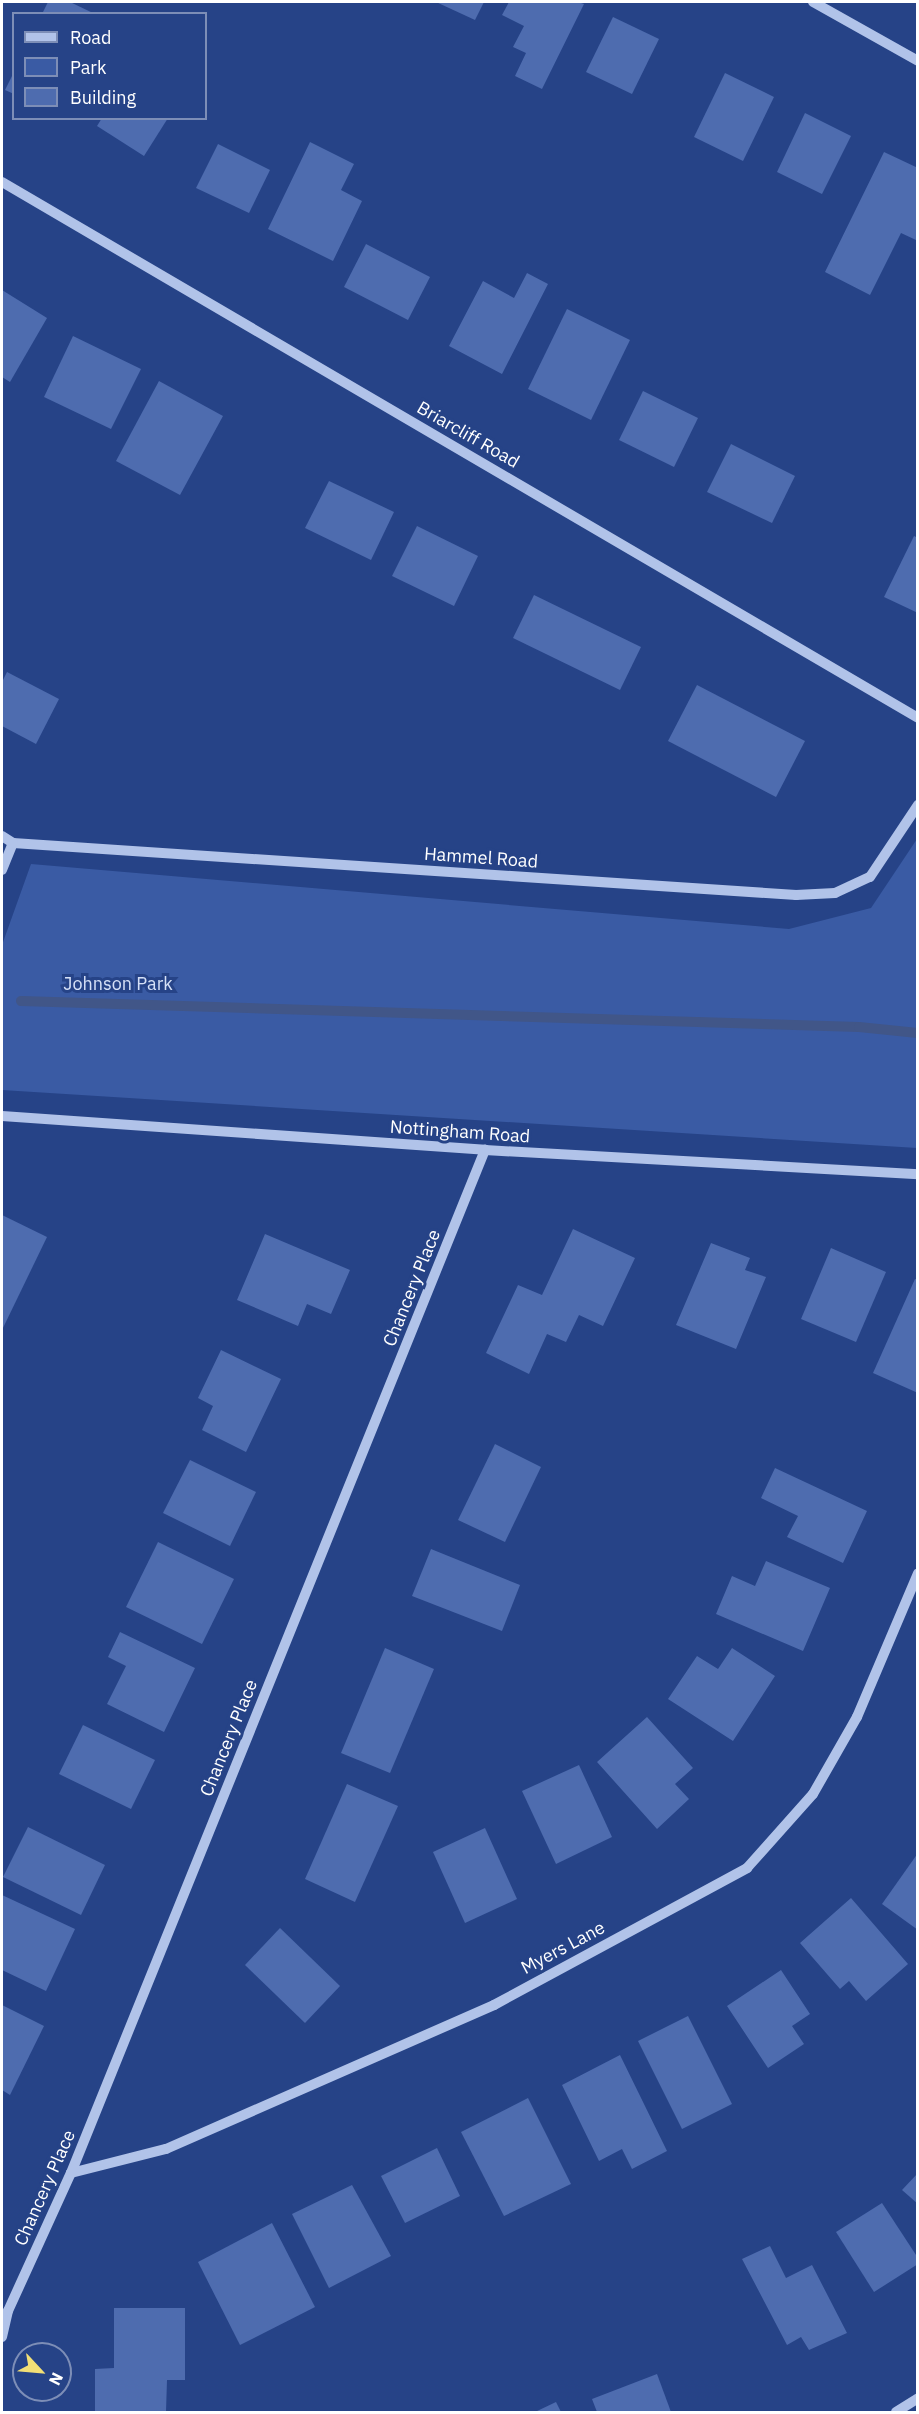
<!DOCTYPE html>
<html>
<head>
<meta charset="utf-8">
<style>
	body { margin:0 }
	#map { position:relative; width:919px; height:2414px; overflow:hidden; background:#264387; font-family:"IBM Plex Sans",sans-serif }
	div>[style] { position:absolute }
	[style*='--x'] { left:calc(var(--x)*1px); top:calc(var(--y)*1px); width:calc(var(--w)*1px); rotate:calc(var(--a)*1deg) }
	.green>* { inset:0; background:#3a5ba4 }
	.stream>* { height:10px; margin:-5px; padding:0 5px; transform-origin:5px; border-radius:5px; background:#415688 }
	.building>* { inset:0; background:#4e6caf }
	.minor>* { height:10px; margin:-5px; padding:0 5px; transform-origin:5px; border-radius:5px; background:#b1c3e9 }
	span { translate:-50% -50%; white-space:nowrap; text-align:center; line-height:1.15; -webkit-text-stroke:6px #264387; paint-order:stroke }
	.street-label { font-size:18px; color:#fff }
	.park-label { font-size:18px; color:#d5e0f7 }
	.frame { position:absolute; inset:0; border:3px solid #fff; pointer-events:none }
	.legend { position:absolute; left:12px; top:12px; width:195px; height:108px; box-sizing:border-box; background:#264387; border:2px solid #7d8eb7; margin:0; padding:8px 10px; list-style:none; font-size:18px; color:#fff }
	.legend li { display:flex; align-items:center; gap:12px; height:30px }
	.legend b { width:30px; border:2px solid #7d8eb7 }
	.north { position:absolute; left:12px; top:2342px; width:60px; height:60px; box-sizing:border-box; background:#264387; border:2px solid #7d8eb7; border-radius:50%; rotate:116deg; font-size:16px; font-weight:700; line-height:24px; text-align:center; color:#fff }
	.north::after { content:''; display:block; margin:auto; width:21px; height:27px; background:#f2df76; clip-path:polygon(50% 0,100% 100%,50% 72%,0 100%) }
</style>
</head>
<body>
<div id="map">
	<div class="green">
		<div style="clip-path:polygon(917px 839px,917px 1148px,2px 1090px,2px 945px,31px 864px,789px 929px,871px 908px)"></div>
	</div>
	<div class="stream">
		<div style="--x:21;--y:1001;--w:838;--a:1.78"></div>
		<div style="--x:859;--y:1027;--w:59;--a:5.8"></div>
	</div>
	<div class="building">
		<div style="clip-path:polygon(48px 2px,70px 2px,95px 14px,42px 14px)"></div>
		<div style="clip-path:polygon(436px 2px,484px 2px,475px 20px)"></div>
		<div style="clip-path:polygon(509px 2px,578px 2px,584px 4px,542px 89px,515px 76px,526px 53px,513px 47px,524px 26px,502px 15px)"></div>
		<div style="clip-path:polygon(613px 17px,659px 39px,632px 94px,586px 72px)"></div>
		<div style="clip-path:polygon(14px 72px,14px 94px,5px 90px)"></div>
		<div style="clip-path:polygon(725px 73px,774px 97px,743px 161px,694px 137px)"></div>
		<div style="clip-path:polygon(805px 113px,851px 136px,822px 194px,777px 172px)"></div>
		<div style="clip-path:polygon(102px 118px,168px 118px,144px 156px,97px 126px)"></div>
		<div style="clip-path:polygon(310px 142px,354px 164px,341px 190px,362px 201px,333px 261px,268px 229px)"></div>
		<div style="clip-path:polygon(218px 144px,270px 170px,249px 213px,196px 188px)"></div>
		<div style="clip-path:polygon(884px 152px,918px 168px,918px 237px,916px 240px,901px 233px,870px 295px,825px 272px)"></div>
		<div style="clip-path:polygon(366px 244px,430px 277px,408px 320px,344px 287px)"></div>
		<div style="clip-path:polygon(527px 273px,548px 284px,502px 374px,449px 346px,483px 281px,514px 298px)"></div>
		<div style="clip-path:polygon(2px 290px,47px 318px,10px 382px,2px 377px)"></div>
		<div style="clip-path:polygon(567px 309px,630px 340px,591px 420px,528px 389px)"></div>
		<div style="clip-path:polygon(73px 336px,141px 369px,111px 429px,44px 397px)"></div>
		<div style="clip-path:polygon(159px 381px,223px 416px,180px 495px,116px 461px)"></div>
		<div style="clip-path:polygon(643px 391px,698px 418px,674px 467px,619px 440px)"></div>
		<div style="clip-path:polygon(731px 444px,795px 476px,772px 523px,707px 492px)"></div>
		<div style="clip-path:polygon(329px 481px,394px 512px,371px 560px,305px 528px)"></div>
		<div style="clip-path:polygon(417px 526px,478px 556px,454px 606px,392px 576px)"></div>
		<div style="clip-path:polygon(914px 536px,918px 538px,918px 613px,884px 597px)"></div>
		<div style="clip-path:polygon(534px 595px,641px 647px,620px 690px,513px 638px)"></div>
		<div style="clip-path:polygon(7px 672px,59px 699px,36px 744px,2px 726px,2px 682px)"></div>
		<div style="clip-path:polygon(697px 685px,805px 741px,776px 797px,668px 741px)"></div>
		<div style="clip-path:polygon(2px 1215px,47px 1237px,2px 1330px)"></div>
		<div style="clip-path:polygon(573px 1229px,635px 1258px,603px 1326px,579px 1315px,566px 1342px,547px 1334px,529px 1374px,486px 1353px,518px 1285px,542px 1295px)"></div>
		<div style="clip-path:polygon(265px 1234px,350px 1270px,331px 1314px,307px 1304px,298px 1326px,237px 1300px)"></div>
		<div style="clip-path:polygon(711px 1243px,750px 1258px,745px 1270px,766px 1277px,736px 1349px,676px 1325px)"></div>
		<div style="clip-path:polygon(831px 1248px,886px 1272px,856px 1342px,801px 1319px)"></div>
		<div style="clip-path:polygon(915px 1279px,918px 1280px,918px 1393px,873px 1373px)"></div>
		<div style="clip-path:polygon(221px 1350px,281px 1379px,246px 1452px,202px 1430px,213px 1406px,198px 1398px)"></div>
		<div style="clip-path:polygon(495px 1444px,541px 1467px,505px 1542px,458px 1520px)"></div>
		<div style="clip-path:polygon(190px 1460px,256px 1492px,230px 1546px,163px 1513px)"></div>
		<div style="clip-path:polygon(775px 1468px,867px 1511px,843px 1563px,787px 1537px,798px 1516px,761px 1498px)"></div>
		<div style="clip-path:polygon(158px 1542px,234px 1579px,202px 1644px,126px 1607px)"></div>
		<div style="clip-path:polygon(431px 1549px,520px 1585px,502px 1631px,412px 1596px)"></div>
		<div style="clip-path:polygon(766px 1561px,830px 1588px,803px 1651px,716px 1614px,732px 1576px,755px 1586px)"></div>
		<div style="clip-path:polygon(120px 1632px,195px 1668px,164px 1732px,107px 1704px,126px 1666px,108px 1657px)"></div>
		<div style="clip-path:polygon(385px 1648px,434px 1669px,390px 1773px,341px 1753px)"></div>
		<div style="clip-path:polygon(732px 1648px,775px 1676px,733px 1741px,668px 1699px,697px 1656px,718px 1669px)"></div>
		<div style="clip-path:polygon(647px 1717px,693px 1768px,675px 1784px,689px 1799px,657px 1829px,597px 1762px)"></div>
		<div style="clip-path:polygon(83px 1725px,155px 1760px,131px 1809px,59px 1774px)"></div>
		<div style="clip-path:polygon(579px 1765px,612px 1837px,556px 1864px,522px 1791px)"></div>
		<div style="clip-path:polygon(347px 1784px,398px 1806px,355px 1902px,305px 1879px)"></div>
		<div style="clip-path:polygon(28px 1827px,105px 1865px,81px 1915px,3px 1877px)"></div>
		<div style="clip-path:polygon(485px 1828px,517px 1899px,465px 1923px,433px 1852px)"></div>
		<div style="clip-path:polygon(918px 1853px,918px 1930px,882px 1904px)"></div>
		<div style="clip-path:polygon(2px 1895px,75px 1929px,46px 1991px,2px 1970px)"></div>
		<div style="clip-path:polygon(851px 1898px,908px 1964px,866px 2001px,849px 1981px,840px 1989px,800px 1943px)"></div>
		<div style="clip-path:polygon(280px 1928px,340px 1986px,305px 2023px,245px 1965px)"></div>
		<div style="clip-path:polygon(781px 1970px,810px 2014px,792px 2026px,804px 2044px,768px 2068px,727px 2006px)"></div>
		<div style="clip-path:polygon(2px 2005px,44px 2026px,10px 2095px,2px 2090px)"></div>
		<div style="clip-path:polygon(688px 2016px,732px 2104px,682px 2129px,638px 2041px)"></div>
		<div style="clip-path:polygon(620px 2055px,667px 2151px,632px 2169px,622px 2149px,599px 2161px,562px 2085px)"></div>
		<div style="clip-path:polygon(528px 2098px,571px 2184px,504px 2216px,461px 2132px)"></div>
		<div style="clip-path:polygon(437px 2148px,460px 2196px,405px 2223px,381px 2176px)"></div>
		<div style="clip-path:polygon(918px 2173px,918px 2204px,902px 2190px)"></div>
		<div style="clip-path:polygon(352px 2185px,391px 2256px,329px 2288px,292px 2214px)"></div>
		<div style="clip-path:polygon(882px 2203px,918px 2258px,918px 2264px,874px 2292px,836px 2232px)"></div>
		<div style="clip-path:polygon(272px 2223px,315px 2307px,240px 2345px,198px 2262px)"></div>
		<div style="clip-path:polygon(770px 2246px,786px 2278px,812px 2265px,847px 2333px,809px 2350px,801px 2337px,787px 2345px,742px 2259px)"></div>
		<div style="clip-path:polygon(114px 2308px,185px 2308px,185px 2380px,167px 2380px,166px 2412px,95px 2412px,95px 2369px,114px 2368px)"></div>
		<div style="clip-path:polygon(657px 2374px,671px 2412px,597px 2412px,592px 2399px)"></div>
		<div style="clip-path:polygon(556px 2402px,561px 2412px,535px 2412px)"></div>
	</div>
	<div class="minor">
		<div style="--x:813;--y:2;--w:120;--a:29.3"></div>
		<div style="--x:2;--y:182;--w:1061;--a:30.33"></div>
		<div style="--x:2;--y:836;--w:13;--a:32"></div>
		<div style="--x:13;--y:843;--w:785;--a:3.8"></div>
		<div style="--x:796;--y:895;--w:39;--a:-3"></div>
		<div style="--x:835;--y:893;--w:38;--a:-25"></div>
		<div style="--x:870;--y:877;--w:87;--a:-56.3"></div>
		<div style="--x:2;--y:870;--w:29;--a:-68"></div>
		<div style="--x:2;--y:1116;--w:484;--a:4"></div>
		<div style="--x:485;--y:1150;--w:434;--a:3.2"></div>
		<div style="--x:71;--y:2173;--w:98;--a:-14.2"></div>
		<div style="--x:166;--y:2149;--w:358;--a:-23.7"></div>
		<div style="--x:494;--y:2005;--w:288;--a:-28.4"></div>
		<div style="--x:747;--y:1868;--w:99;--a:-48.3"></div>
		<div style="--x:813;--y:1794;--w:89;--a:-60.3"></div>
		<div style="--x:857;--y:1717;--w:156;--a:-67"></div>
		<div style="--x:2;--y:2337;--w:27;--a:-77"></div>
		<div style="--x:8;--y:2311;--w:152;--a:-65.5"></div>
		<div style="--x:71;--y:2173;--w:1104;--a:-67.97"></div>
		<div style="--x:896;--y:2412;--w:26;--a:-32"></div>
	</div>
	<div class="street-label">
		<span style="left:468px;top:435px;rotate:30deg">Briarcliff Road</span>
		<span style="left:481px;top:858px;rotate:4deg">Hammel Road</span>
		<span style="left:460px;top:1132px;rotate:4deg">Nottingham Road</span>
		<span style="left:412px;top:1288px;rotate:-68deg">Chancery Place</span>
		<span style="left:229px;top:1738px;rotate:-68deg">Chancery Place</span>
		<span style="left:563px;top:1948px;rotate:-28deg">Myers Lane</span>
		<span style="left:45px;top:2188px;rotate:-66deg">Chancery Place</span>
	</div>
	<div class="park-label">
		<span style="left:118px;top:984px">Johnson Park</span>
	</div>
	<div class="frame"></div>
	<ul class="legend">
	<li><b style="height:8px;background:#b1c3e9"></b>Road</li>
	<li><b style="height:16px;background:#3a5ba4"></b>Park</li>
	<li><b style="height:16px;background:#4e6caf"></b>Building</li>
	</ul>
	<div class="north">N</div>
</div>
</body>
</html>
